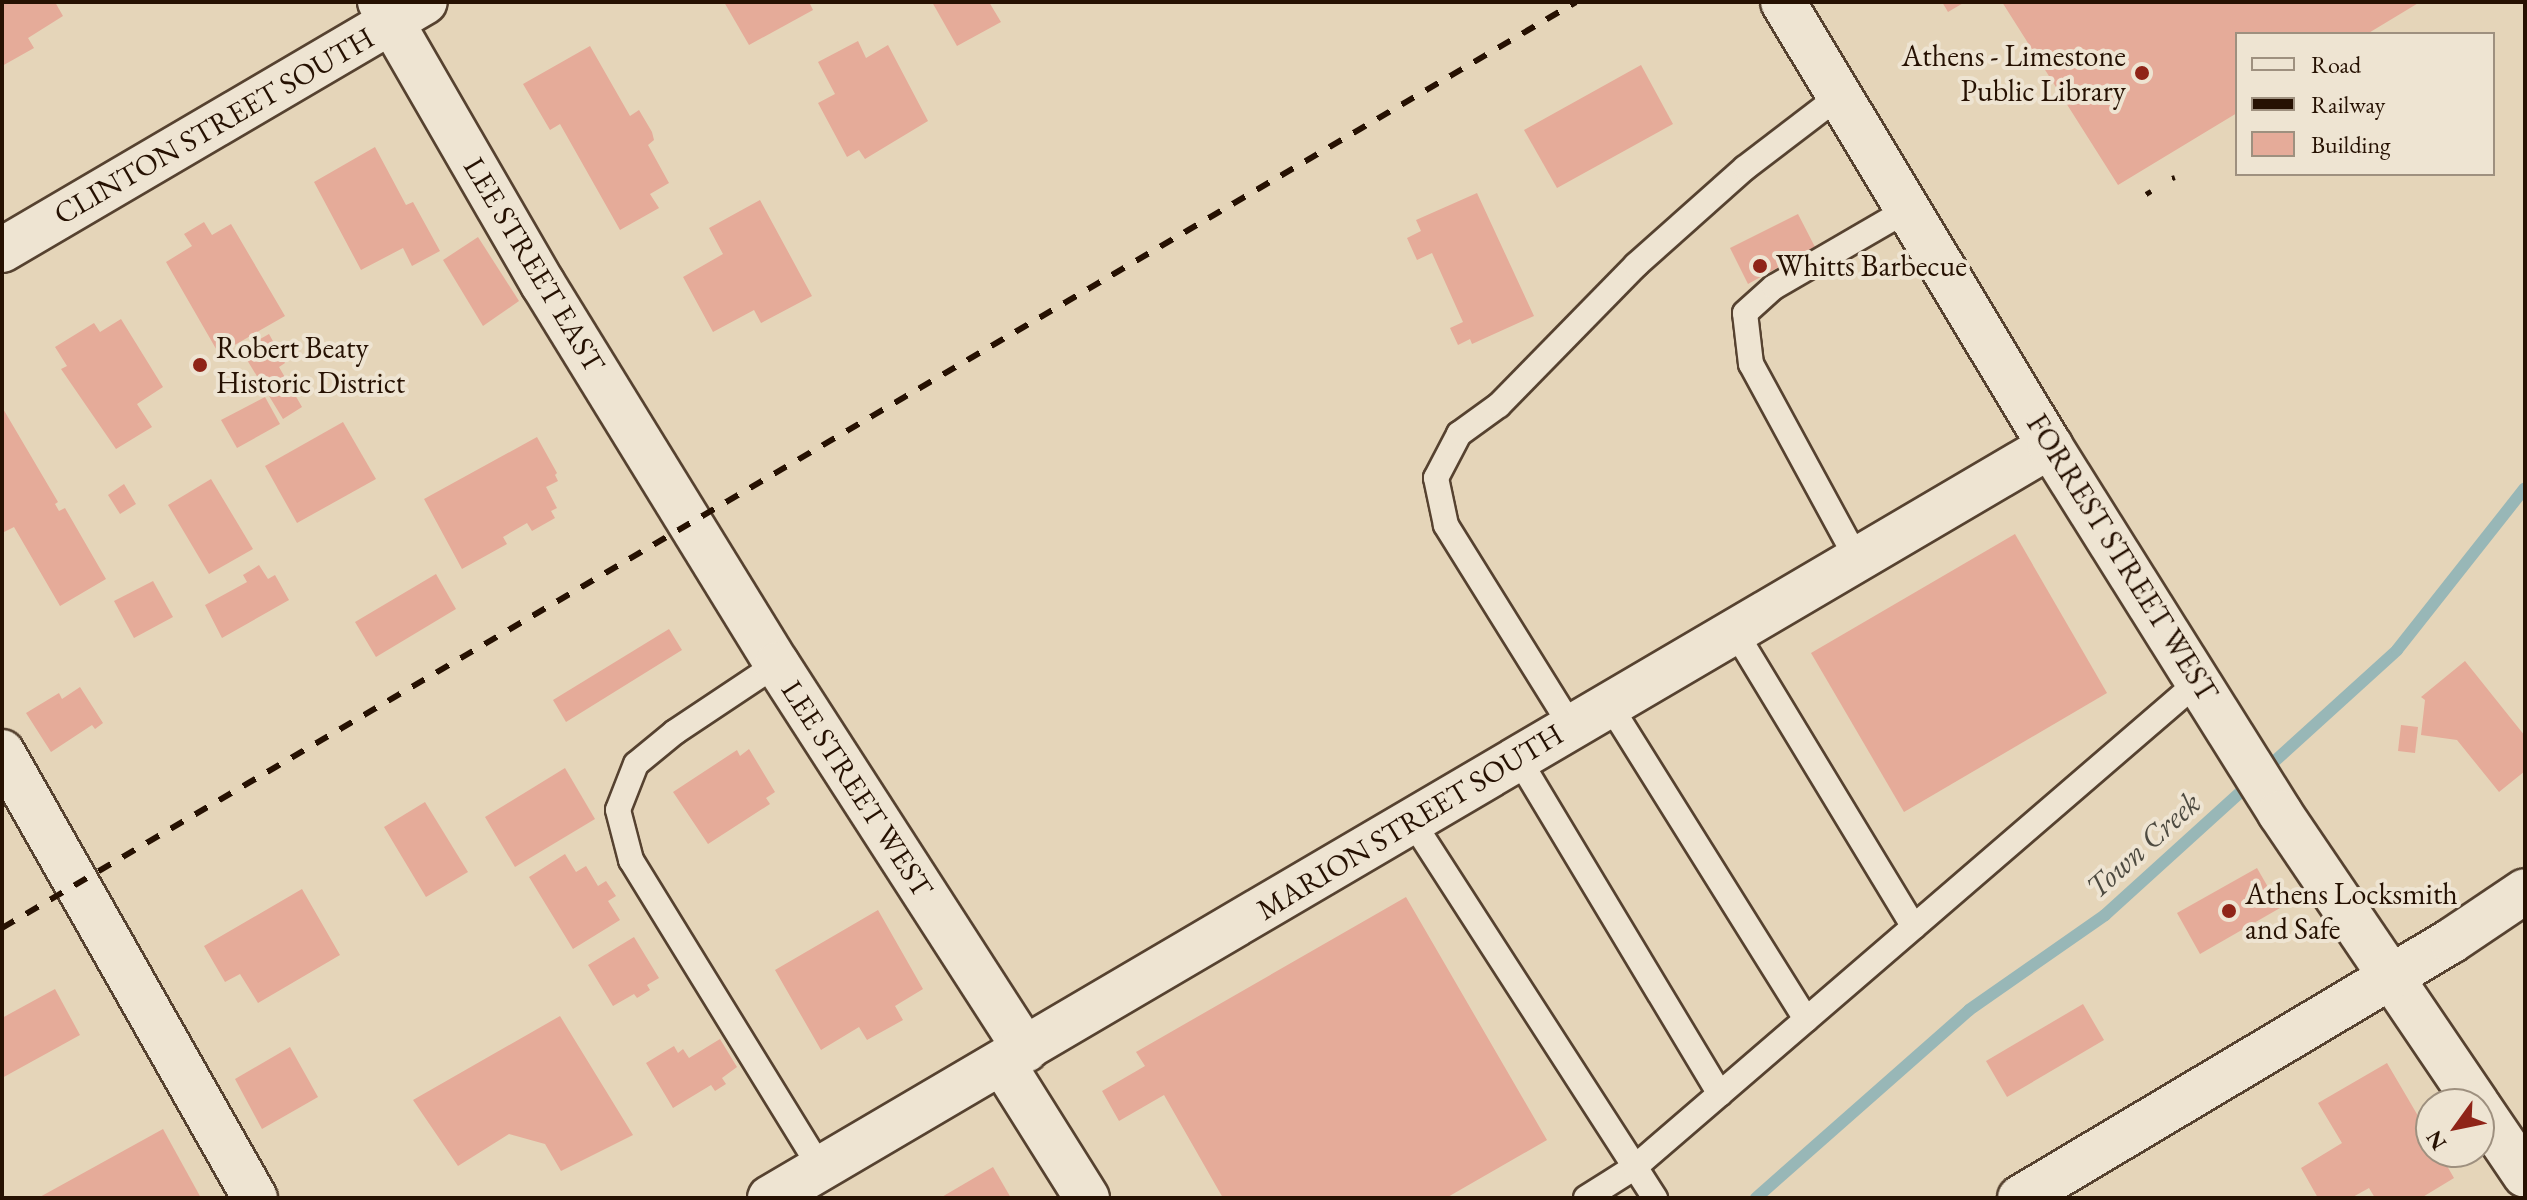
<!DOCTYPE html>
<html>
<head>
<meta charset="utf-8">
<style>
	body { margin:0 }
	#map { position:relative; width:2527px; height:1200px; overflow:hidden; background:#e5d5b9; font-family:"EB Garamond",serif }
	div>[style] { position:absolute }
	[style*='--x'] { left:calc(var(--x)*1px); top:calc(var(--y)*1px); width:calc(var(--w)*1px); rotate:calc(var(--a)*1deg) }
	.stream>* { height:12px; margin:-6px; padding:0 6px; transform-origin:6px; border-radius:6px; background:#98b7b7 }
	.building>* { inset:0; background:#e5ab99 }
	.path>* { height:5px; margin-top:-2.5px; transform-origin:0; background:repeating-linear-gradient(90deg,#261102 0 6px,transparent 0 10px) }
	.roads { filter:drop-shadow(2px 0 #564230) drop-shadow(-2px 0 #564230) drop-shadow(0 2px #564230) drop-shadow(0 -2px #564230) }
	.service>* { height:24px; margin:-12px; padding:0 12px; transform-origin:12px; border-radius:12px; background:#eee4d2 }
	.minor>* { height:44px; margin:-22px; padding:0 22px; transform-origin:22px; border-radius:22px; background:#eee4d2 }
	.tertiary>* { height:44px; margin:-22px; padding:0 22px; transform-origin:22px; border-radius:22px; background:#eee4d2 }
	.secondary>* { height:44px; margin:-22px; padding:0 22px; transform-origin:22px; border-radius:22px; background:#eee4d2 }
	.rail>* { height:6px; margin-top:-3px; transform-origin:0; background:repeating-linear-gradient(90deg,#261102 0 14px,transparent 0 28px) }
	.dots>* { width:22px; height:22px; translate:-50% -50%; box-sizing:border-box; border:4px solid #eee4d2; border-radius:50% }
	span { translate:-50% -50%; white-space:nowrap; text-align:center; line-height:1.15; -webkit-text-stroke:8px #eee4d2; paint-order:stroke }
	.poi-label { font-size:30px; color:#261102 }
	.right { translate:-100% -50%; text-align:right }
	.left { translate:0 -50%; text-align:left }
	.street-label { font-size:30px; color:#261102 }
	.water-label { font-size:32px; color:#4e4b41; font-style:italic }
	.frame { position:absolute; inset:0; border:4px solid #261102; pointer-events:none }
	.legend { position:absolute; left:2235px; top:32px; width:260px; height:144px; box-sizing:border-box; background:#eee4d2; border:2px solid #9e907f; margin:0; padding:10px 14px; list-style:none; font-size:24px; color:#261102 }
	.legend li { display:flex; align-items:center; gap:16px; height:40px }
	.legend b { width:40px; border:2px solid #9e907f }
	.north { position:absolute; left:2415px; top:1088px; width:80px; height:80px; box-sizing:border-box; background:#eee4d2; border:2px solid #9e907f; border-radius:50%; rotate:237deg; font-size:22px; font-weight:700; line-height:32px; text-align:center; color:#261102 }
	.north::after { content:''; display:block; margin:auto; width:28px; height:36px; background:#8f2418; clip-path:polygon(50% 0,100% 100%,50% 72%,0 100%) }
</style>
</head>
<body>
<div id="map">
	<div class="stream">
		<div style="--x:1756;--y:1198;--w:284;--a:-41.4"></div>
		<div style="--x:1969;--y:1010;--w:166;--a:-34.9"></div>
		<div style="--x:2105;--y:915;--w:394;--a:-42.2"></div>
		<div style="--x:2397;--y:650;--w:206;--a:-51.7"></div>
	</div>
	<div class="building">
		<div style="clip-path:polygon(2px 2px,55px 2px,63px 16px,28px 38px,34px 48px,2px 66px)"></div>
		<div style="clip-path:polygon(724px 2px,809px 2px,813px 10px,749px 45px)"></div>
		<div style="clip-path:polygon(932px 2px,989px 2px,1001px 22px,957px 46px)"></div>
		<div style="clip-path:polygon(1942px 2px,1965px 2px,1948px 12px)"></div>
		<div style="clip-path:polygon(2002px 2px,2420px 2px,2367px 34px,2237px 34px,2237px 113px,2118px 185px)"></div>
		<div style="clip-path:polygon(858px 41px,866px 58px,888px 45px,928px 121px,865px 159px,859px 150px,847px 157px,818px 103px,835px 94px,818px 62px)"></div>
		<div style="clip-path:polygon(590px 46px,630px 116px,639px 110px,652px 132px,654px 140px,648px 145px,669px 183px,650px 194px,659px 208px,620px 230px,560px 124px,550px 130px,523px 84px)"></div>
		<div style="clip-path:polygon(1641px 65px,1673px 124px,1557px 188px,1524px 130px)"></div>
		<div style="clip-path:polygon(375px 147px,406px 205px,413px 202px,440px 251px,412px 266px,403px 248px,361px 270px,314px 182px)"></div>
		<div style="clip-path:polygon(1477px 193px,1534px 316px,1472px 344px,1470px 339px,1458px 345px,1450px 328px,1463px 322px,1432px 253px,1417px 260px,1407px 238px,1421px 231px,1416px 220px)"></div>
		<div style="clip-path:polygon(760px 200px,812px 296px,761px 323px,754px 310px,713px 332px,683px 277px,723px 254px,709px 228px)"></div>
		<div style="clip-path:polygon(1798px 214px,1815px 247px,1748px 284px,1730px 248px)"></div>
		<div style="clip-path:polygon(204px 222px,212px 235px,231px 224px,285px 316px,219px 354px,166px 262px,192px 246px,184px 234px)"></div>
		<div style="clip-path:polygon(478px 237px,519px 301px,483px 326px,443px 260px)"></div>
		<div style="clip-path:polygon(121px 319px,163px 387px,137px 404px,152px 427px,116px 449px,61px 369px,67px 366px,55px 347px,94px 323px,100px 332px)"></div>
		<div style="clip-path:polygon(269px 334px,285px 363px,279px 367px,302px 407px,283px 419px,241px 350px)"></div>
		<div style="clip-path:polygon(265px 397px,280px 424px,237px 448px,221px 420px)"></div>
		<div style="clip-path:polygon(2px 407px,58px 502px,55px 504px,59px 511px,65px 508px,106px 579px,60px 606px,14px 527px,2px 533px)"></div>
		<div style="clip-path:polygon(343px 422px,376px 479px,297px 523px,265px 466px)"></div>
		<div style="clip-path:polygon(537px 437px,557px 473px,555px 475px,558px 481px,546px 487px,557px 508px,551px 511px,555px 518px,532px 531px,527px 523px,503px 537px,507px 544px,462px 569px,424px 499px)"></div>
		<div style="clip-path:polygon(211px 479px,253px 549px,209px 574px,168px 505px)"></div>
		<div style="clip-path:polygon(124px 484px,136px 504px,120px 514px,108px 495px)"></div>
		<div style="clip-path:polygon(2015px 534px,2107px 693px,1904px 812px,1811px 653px)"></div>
		<div style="clip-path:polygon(259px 565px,268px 579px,275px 575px,289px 600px,222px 638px,205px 605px,247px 582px,243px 575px)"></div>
		<div style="clip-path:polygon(436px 574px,456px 609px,376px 657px,355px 622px)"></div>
		<div style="clip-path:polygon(153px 581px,173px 617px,134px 638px,114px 601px)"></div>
		<div style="clip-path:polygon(669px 629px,682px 650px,566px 722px,553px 700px)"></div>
		<div style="clip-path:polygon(2465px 661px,2525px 736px,2525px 771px,2499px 792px,2457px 740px,2421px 735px,2425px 700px,2421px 697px)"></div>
		<div style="clip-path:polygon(80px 687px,103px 723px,95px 729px,92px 725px,51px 752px,26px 713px,59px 693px,62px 699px)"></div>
		<div style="clip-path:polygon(2401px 725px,2418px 727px,2415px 753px,2398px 751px)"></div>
		<div style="clip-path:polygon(749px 749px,775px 792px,766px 798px,770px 804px,708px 844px,673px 792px,737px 750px,740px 756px)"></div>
		<div style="clip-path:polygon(565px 768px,595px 819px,515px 867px,485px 817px)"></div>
		<div style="clip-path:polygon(425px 802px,468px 872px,426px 897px,384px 827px)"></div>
		<div style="clip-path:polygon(565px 854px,576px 872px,586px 866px,598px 886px,606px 881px,616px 896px,608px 901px,620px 920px,573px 949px,529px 877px)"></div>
		<div style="clip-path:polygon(2257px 868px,2280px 908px,2200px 954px,2177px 913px)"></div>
		<div style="clip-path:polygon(302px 889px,340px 955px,258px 1003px,240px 974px,225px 982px,204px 946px)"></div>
		<div style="clip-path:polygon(1406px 897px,1547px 1140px,1446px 1198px,1223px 1198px,1164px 1095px,1119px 1121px,1102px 1091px,1145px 1066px,1136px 1052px)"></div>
		<div style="clip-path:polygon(878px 910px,923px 989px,895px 1006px,903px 1020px,867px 1040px,859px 1027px,821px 1050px,775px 970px)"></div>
		<div style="clip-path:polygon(634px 937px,659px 978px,647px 985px,650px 990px,637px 998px,634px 994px,613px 1006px,588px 965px)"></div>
		<div style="clip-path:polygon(55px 989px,80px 1035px,2px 1078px,2px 1018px)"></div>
		<div style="clip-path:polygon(2083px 1004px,2104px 1040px,2007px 1097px,1986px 1061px)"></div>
		<div style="clip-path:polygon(560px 1016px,633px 1135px,561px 1171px,545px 1144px,509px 1134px,458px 1166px,413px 1100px)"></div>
		<div style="clip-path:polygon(720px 1039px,737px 1067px,722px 1078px,726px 1084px,715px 1091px,711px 1085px,673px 1108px,646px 1063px,674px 1046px,678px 1053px,683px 1049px,689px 1058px)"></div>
		<div style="clip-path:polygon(290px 1047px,318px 1097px,262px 1129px,235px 1079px)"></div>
		<div style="clip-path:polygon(2387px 1063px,2431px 1138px,2431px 1152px,2439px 1152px,2454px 1178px,2421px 1198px,2375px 1198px,2369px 1188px,2351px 1198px,2318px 1198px,2301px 1168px,2342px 1143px,2318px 1103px)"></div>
		<div style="clip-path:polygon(163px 1129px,201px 1198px,38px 1198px)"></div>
		<div style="clip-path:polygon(993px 1167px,1011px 1198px,940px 1198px)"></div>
	</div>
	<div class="path">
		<div style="--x:2172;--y:178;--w:3;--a:-18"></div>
		<div style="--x:2146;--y:194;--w:6;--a:-31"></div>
	</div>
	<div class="roads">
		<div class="service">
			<div style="--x:1857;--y:559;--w:222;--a:-118.5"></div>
			<div style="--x:1751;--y:364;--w:51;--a:-96.7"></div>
			<div style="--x:1745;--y:313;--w:39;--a:-42"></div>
			<div style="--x:1774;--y:287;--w:154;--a:-30.1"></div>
			<div style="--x:1734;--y:630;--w:347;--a:58.8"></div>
			<div style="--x:777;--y:664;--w:123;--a:146.3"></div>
			<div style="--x:675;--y:732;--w:50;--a:140.6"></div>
			<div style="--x:636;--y:764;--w:49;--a:111.4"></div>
			<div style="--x:618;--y:810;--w:52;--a:75.4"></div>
			<div style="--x:631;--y:860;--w:363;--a:58.4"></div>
			<div style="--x:1609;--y:704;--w:372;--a:58"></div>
			<div style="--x:1571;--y:726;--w:237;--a:-121.9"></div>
			<div style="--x:1446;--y:525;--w:48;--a:-102"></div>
			<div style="--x:1436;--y:478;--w:50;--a:-62.4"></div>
			<div style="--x:1459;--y:434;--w:49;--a:-35.9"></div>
			<div style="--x:1499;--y:405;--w:196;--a:-45.6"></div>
			<div style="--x:1636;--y:265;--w:146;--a:-41.7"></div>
			<div style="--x:1745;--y:168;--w:117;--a:-37.4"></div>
			<div style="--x:1518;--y:758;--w:392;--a:59"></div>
			<div style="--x:1412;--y:821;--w:449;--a:57.2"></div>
			<div style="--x:1586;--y:1198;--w:58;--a:-32.3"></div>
			<div style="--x:1635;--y:1167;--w:745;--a:-40.75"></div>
		</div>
		<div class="minor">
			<div style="--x:380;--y:2;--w:326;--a:60"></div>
			<div style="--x:543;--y:284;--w:446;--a:58.4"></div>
			<div style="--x:777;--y:664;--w:459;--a:57.2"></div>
			<div style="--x:2;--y:752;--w:513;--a:60.44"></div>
			<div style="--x:1003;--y:1064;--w:158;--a:57.9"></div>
			<div style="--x:770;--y:1198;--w:1485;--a:-30.43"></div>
		</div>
		<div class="tertiary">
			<div style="--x:2;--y:250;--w:490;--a:-30.4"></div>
			<div style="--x:2391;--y:977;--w:153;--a:55.9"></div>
			<div style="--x:2479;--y:1107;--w:82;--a:55.9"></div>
		</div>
		<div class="secondary">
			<div style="--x:1783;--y:2;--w:518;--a:58.98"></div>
			<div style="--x:2050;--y:446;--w:433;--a:57.9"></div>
			<div style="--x:2280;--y:813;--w:198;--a:55.9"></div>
			<div style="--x:2020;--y:1198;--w:502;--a:-30.81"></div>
			<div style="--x:2451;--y:941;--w:89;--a:-34"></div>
		</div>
	</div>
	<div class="rail">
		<div style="--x:2;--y:928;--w:1826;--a:-30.47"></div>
	</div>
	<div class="dots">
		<div style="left:2142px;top:73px;background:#8f2418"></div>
		<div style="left:1760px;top:266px;background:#8f2418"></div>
		<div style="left:200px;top:365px;background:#8f2418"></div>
		<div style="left:2229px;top:911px;background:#8f2418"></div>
	</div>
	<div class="poi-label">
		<span class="right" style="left:2126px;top:73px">Athens - Limestone<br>Public Library</span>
		<span class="left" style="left:1776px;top:266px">Whitts Barbecue</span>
		<span class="left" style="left:216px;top:365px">Robert Beaty<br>Historic District</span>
		<span class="left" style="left:2245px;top:911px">Athens Locksmith<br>and Safe</span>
	</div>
	<div class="street-label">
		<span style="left:214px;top:126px;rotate:-30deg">CLINTON STREET SOUTH</span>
		<span style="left:534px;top:265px;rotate:59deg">LEE STREET EAST</span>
		<span style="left:2122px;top:558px;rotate:58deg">FORREST STREET WEST</span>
		<span style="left:857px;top:789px;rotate:57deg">LEE STREET WEST</span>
		<span style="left:1410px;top:822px;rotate:-31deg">MARION STREET SOUTH</span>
	</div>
	<div class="water-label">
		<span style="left:2143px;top:845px;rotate:-42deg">Town Creek</span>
	</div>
	<div class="frame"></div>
	<ul class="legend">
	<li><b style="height:10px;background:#eee4d2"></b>Road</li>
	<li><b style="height:10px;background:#261102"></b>Railway</li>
	<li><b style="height:22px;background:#e5ab99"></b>Building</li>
	</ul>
	<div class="north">N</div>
</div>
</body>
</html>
